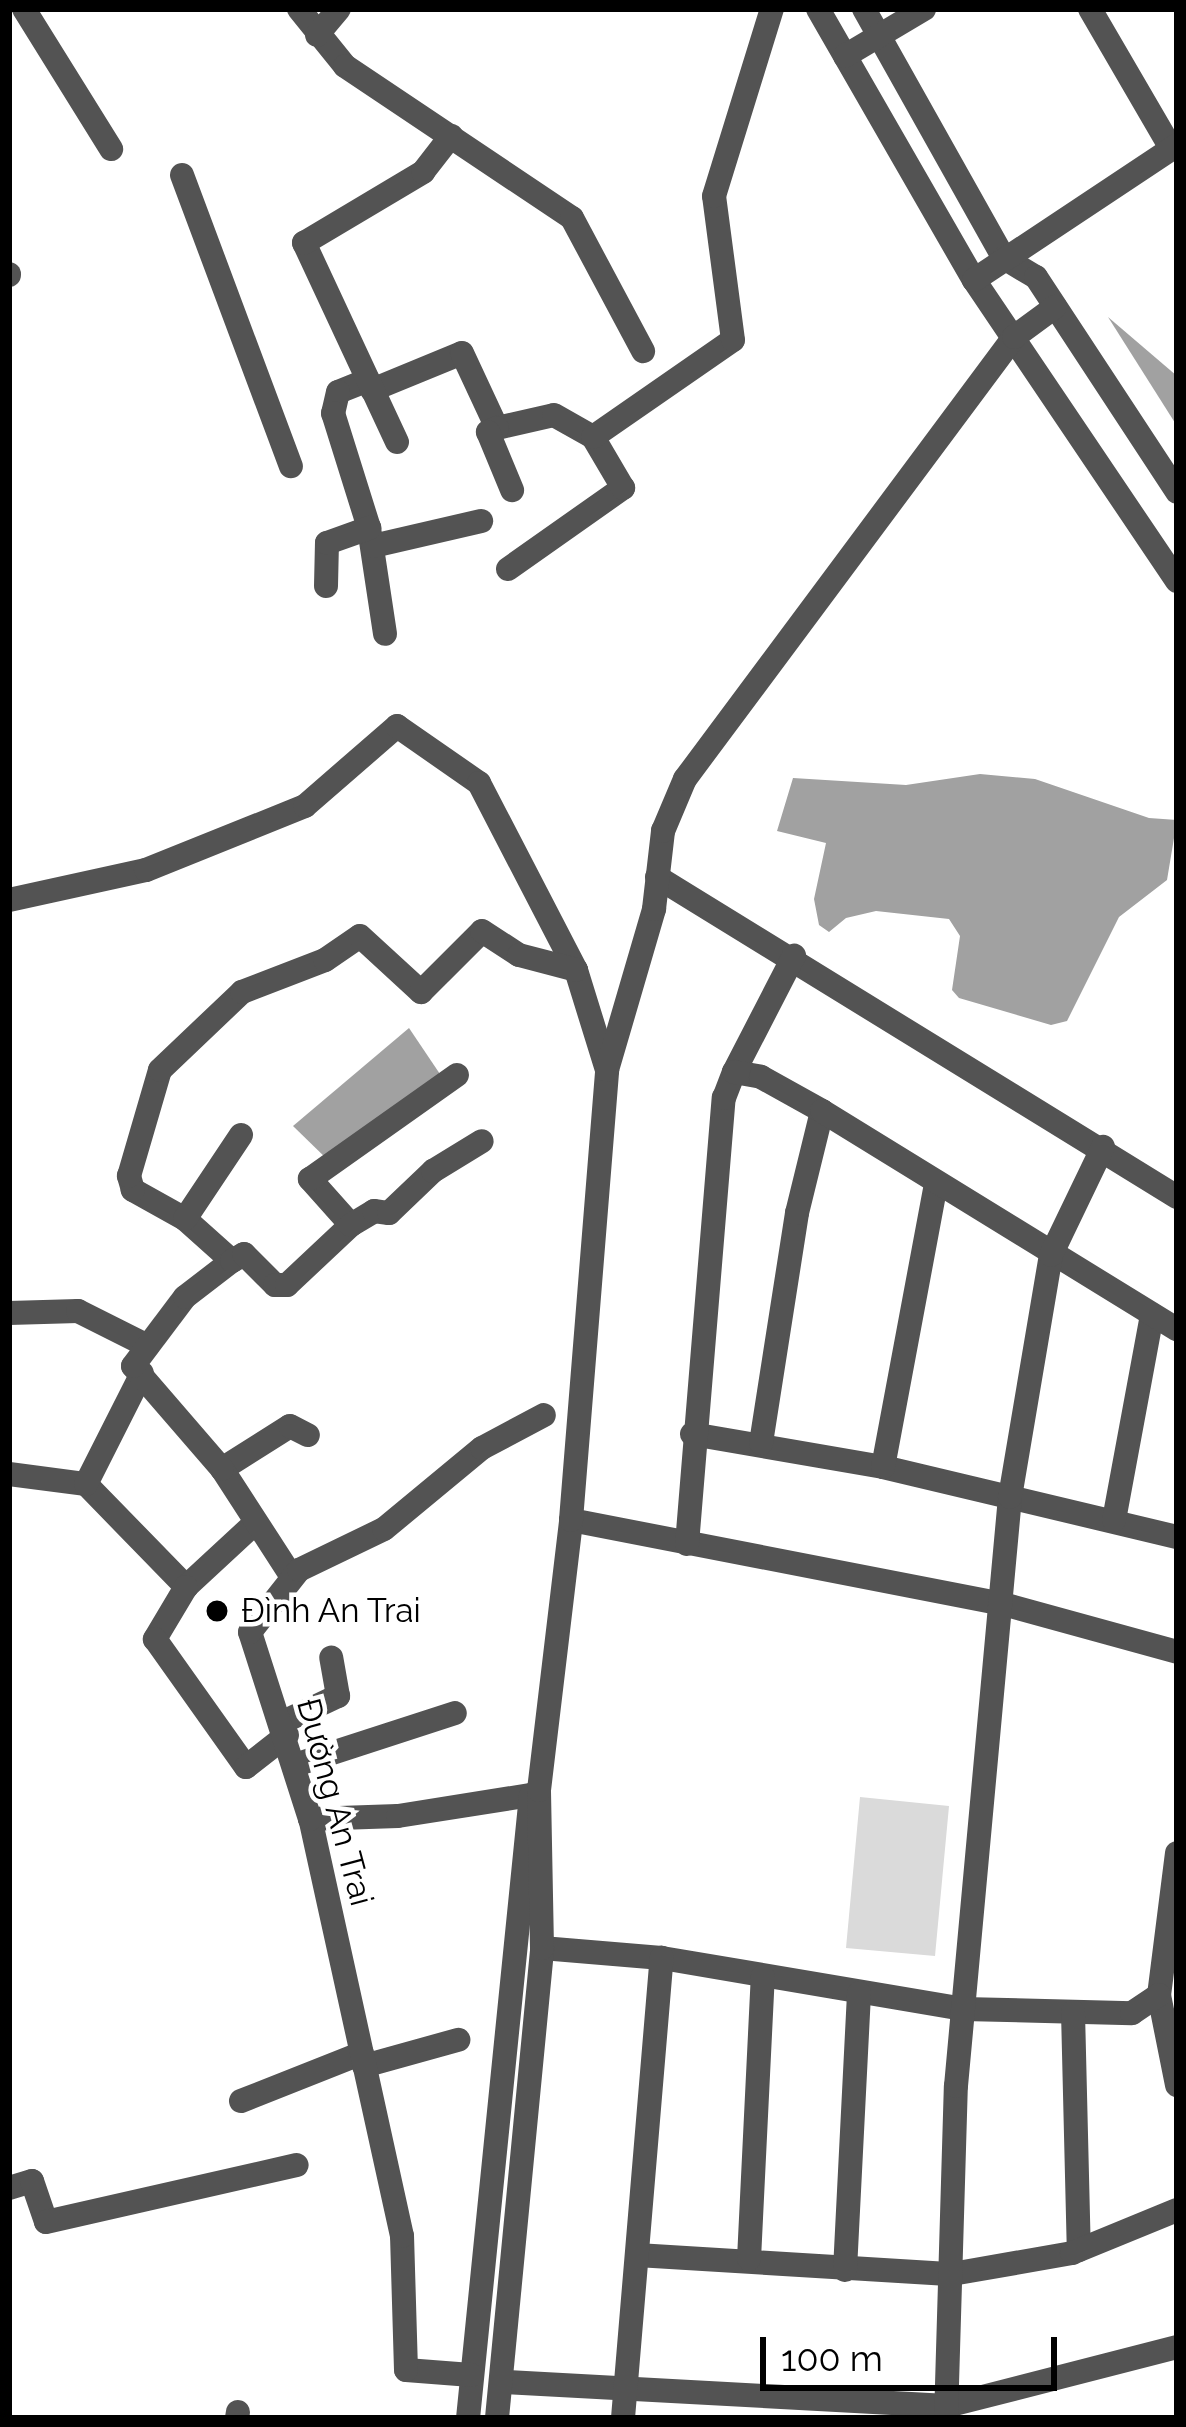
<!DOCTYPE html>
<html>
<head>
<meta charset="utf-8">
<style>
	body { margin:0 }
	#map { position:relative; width:1186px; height:2427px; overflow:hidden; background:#fff; font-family:Raleway,sans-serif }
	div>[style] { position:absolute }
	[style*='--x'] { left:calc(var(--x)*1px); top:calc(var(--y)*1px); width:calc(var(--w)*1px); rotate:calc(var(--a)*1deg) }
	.green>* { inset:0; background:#dadada }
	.water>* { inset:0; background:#a1a1a1 }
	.minor>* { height:24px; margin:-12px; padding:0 12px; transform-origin:12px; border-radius:12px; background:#535353 }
	.dots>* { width:33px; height:33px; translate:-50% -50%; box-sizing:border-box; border:6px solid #fff; border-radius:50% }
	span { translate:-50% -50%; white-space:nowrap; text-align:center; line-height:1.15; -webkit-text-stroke:9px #fff; paint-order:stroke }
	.poi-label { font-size:33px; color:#000 }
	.left { translate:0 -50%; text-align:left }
	.street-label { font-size:33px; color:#000 }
	.frame { position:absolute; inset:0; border:12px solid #000; pointer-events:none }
	.scale { position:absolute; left:760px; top:2337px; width:297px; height:54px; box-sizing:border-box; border:6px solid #000; border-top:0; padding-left:15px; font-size:36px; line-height:42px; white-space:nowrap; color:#000; -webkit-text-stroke:9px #fff; paint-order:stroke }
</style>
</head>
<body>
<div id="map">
	<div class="green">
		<div style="clip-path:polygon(860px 1797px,949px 1806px,935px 1956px,846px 1948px)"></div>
	</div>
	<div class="water">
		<div style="clip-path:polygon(1108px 317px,1177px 376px,1177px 426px)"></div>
		<div style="clip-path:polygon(980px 774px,1035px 779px,1149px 818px,1177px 820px,1167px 880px,1119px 917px,1067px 1021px,1051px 1025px,959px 998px,952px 990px,960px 936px,949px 919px,876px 911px,846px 918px,829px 932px,819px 925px,814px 899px,826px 843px,777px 831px,793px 778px,906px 785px)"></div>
		<div style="clip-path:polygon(409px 1028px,446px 1083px,332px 1164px,293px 1126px)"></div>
	</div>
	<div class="minor">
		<div style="--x:24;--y:9;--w:165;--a:58.1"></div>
		<div style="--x:299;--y:9;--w:73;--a:51.1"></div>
		<div style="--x:345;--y:66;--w:273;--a:33.8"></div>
		<div style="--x:572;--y:218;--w:151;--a:61.9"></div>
		<div style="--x:818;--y:9;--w:313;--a:60.1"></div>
		<div style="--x:974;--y:280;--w:363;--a:56"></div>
		<div style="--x:864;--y:9;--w:286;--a:60.7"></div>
		<div style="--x:1004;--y:258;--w:37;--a:31"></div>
		<div style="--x:1036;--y:277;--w:257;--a:56.7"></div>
		<div style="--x:1090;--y:9;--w:161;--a:59.8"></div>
		<div style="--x:317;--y:35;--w:34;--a:-50"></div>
		<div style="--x:845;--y:56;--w:92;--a:-30.7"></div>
		<div style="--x:182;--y:175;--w:311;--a:69.5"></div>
		<div style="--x:9;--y:274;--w:1;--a:90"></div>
		<div style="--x:974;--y:280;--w:244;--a:-33.6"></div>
		<div style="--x:368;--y:380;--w:32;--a:158"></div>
		<div style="--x:338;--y:392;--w:22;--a:103"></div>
		<div style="--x:333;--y:413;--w:121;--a:72.6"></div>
		<div style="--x:369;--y:528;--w:107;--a:81.4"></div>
		<div style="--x:372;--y:390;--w:97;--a:-22.3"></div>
		<div style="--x:462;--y:353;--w:83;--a:65"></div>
		<div style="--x:497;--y:428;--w:58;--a:-12.8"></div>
		<div style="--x:554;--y:415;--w:45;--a:29.4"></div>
		<div style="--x:497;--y:428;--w:10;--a:156"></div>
		<div style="--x:488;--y:432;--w:63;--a:67.5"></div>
		<div style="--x:397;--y:442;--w:220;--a:-115"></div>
		<div style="--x:304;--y:243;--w:139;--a:-30.8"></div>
		<div style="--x:423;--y:172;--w:46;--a:-52.1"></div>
		<div style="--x:373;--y:546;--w:111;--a:-13"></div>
		<div style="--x:508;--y:569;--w:141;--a:-35.2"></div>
		<div style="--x:623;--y:488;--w:59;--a:-120.5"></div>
		<div style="--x:593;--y:437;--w:170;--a:-34.7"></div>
		<div style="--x:733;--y:340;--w:145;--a:-97.5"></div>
		<div style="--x:714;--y:196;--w:196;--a:-72.8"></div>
		<div style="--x:326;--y:586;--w:43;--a:-88.7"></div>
		<div style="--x:327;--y:543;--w:45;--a:-19.7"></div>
		<div style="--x:657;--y:877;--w:611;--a:31.61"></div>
		<div style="--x:9;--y:900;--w:140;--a:-12.4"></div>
		<div style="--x:146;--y:870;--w:171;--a:-21.9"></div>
		<div style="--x:305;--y:806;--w:122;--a:-41"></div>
		<div style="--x:397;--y:726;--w:100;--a:34.8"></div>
		<div style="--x:479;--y:783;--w:211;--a:62.6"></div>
		<div style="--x:576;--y:970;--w:105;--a:72.8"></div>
		<div style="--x:734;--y:1072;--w:131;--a:-62.7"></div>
		<div style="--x:185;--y:1219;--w:60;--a:-150.9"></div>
		<div style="--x:133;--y:1190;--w:15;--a:-106"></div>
		<div style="--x:129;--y:1176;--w:110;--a:-73.7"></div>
		<div style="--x:160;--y:1070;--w:113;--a:-43.6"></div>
		<div style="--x:242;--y:992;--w:89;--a:-21.1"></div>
		<div style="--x:325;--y:960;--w:42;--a:-34.4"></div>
		<div style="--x:360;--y:936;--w:83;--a:42.6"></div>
		<div style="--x:421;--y:992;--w:86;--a:-45"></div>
		<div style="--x:482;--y:931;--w:44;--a:33"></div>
		<div style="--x:519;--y:955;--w:59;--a:14.7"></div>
		<div style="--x:351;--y:1225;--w:62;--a:-131.7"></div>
		<div style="--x:310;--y:1179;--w:180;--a:-35.3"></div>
		<div style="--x:232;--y:1261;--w:63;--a:-138.2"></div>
		<div style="--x:185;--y:1219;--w:101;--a:-56.3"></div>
		<div style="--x:9;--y:1313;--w:69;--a:-1.7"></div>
		<div style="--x:78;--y:1311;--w:78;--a:26.6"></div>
		<div style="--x:692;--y:1434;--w:194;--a:9.8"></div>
		<div style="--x:883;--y:1467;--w:302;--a:13.4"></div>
		<div style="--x:761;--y:1443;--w:233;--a:-81.1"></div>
		<div style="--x:797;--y:1213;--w:105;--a:-76.2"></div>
		<div style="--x:883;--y:1467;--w:287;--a:-79.4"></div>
		<div style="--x:222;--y:1469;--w:80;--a:-32.3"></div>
		<div style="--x:290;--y:1426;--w:20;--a:27"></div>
		<div style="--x:9;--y:1474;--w:78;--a:7.4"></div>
		<div style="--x:86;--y:1484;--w:144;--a:45.8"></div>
		<div style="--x:86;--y:1484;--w:124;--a:-63.2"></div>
		<div style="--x:571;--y:1520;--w:440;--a:11"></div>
		<div style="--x:1003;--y:1604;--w:180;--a:15.4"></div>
		<div style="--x:1114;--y:1520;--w:209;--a:-79.5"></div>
		<div style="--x:255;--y:1523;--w:94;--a:137.2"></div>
		<div style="--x:186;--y:1587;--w:61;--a:120.8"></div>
		<div style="--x:155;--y:1639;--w:157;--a:54.6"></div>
		<div style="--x:246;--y:1767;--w:52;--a:-38"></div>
		<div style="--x:687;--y:1544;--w:448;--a:-85.3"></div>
		<div style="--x:724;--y:1098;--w:28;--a:-69"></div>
		<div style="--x:734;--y:1072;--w:27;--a:10"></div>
		<div style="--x:761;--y:1077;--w:70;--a:29.1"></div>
		<div style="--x:822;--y:1111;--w:417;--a:31.6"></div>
		<div style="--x:292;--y:1577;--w:129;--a:-122.9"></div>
		<div style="--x:222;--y:1469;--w:136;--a:-130.8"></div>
		<div style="--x:133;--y:1366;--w:86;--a:-53"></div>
		<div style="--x:185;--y:1297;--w:59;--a:-37.5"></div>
		<div style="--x:232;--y:1261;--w:14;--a:-30"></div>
		<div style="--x:244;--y:1254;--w:44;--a:45"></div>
		<div style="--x:275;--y:1285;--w:12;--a:0"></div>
		<div style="--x:287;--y:1285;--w:88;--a:-43.2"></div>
		<div style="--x:351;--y:1225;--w:27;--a:-31"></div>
		<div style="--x:374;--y:1211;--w:15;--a:8"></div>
		<div style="--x:389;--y:1213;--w:61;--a:-43.7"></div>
		<div style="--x:433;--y:1171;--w:57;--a:-31.5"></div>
		<div style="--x:283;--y:1722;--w:61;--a:-25.3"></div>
		<div style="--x:338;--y:1696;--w:39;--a:-100"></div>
		<div style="--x:295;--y:1765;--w:168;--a:-18"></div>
		<div style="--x:310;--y:1819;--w:88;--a:-2"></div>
		<div style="--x:398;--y:1816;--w:135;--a:-9"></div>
		<div style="--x:531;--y:1795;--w:626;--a:95.77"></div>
		<div style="--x:1177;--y:1853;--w:143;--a:97.2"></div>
		<div style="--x:1159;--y:1995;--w:92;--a:78.7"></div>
		<div style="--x:542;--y:1948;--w:120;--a:4.8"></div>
		<div style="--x:662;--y:1958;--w:305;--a:9.6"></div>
		<div style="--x:963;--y:2009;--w:169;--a:1.4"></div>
		<div style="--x:1132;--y:2013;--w:32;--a:-34"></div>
		<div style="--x:1073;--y:2012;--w:238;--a:88.6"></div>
		<div style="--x:364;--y:2066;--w:98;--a:-15.5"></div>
		<div style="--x:241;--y:2101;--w:130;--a:-21.6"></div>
		<div style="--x:9;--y:2188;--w:24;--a:-17"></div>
		<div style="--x:32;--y:2181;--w:43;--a:71.1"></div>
		<div style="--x:46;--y:2222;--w:257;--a:-12.8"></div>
		<div style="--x:637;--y:2255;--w:316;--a:3.5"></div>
		<div style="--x:952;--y:2274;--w:122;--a:-9.9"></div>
		<div style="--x:1072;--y:2253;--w:113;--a:-22.3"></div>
		<div style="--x:749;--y:2259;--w:283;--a:-87.2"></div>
		<div style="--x:845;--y:2270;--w:277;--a:-87.1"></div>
		<div style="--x:471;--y:2375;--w:65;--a:-175.6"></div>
		<div style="--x:406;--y:2370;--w:134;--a:-91.7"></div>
		<div style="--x:402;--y:2236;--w:427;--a:-102.4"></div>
		<div style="--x:310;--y:1819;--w:196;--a:-107.8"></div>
		<div style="--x:250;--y:1632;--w:79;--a:-51.7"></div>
		<div style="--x:299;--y:1570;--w:94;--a:-25.8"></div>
		<div style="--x:384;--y:1529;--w:127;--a:-39.6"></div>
		<div style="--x:482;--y:1448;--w:70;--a:-28"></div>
		<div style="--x:506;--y:2382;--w:442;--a:3.1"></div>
		<div style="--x:947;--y:2406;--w:237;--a:-14.4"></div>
		<div style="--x:237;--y:2418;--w:6;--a:-81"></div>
		<div style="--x:497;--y:2418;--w:472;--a:-84.5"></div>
		<div style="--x:542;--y:1948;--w:158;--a:-91.1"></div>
		<div style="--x:539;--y:1790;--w:272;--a:-83.2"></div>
		<div style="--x:571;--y:1520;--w:451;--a:-85.4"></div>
		<div style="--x:607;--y:1070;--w:168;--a:-73.7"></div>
		<div style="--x:654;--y:909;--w:79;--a:-83.4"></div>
		<div style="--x:663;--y:831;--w:56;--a:-67.1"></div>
		<div style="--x:685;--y:779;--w:551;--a:-53.34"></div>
		<div style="--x:1014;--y:337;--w:51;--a:-36.2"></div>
		<div style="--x:623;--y:2418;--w:462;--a:-85.2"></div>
		<div style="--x:946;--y:2418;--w:332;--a:-88.3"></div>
		<div style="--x:956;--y:2086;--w:591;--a:-84.76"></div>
		<div style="--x:1010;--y:1497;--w:245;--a:-80.4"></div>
		<div style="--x:1051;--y:1255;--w:120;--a:-64.3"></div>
	</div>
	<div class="dots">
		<div style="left:217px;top:1611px;background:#000"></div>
	</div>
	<div class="poi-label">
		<span class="left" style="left:241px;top:1611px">Đình An Trai</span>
	</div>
	<div class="street-label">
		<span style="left:335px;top:1802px;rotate:75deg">Đường An Trai</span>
	</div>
	<div class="frame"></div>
	<div class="scale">100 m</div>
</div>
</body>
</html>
